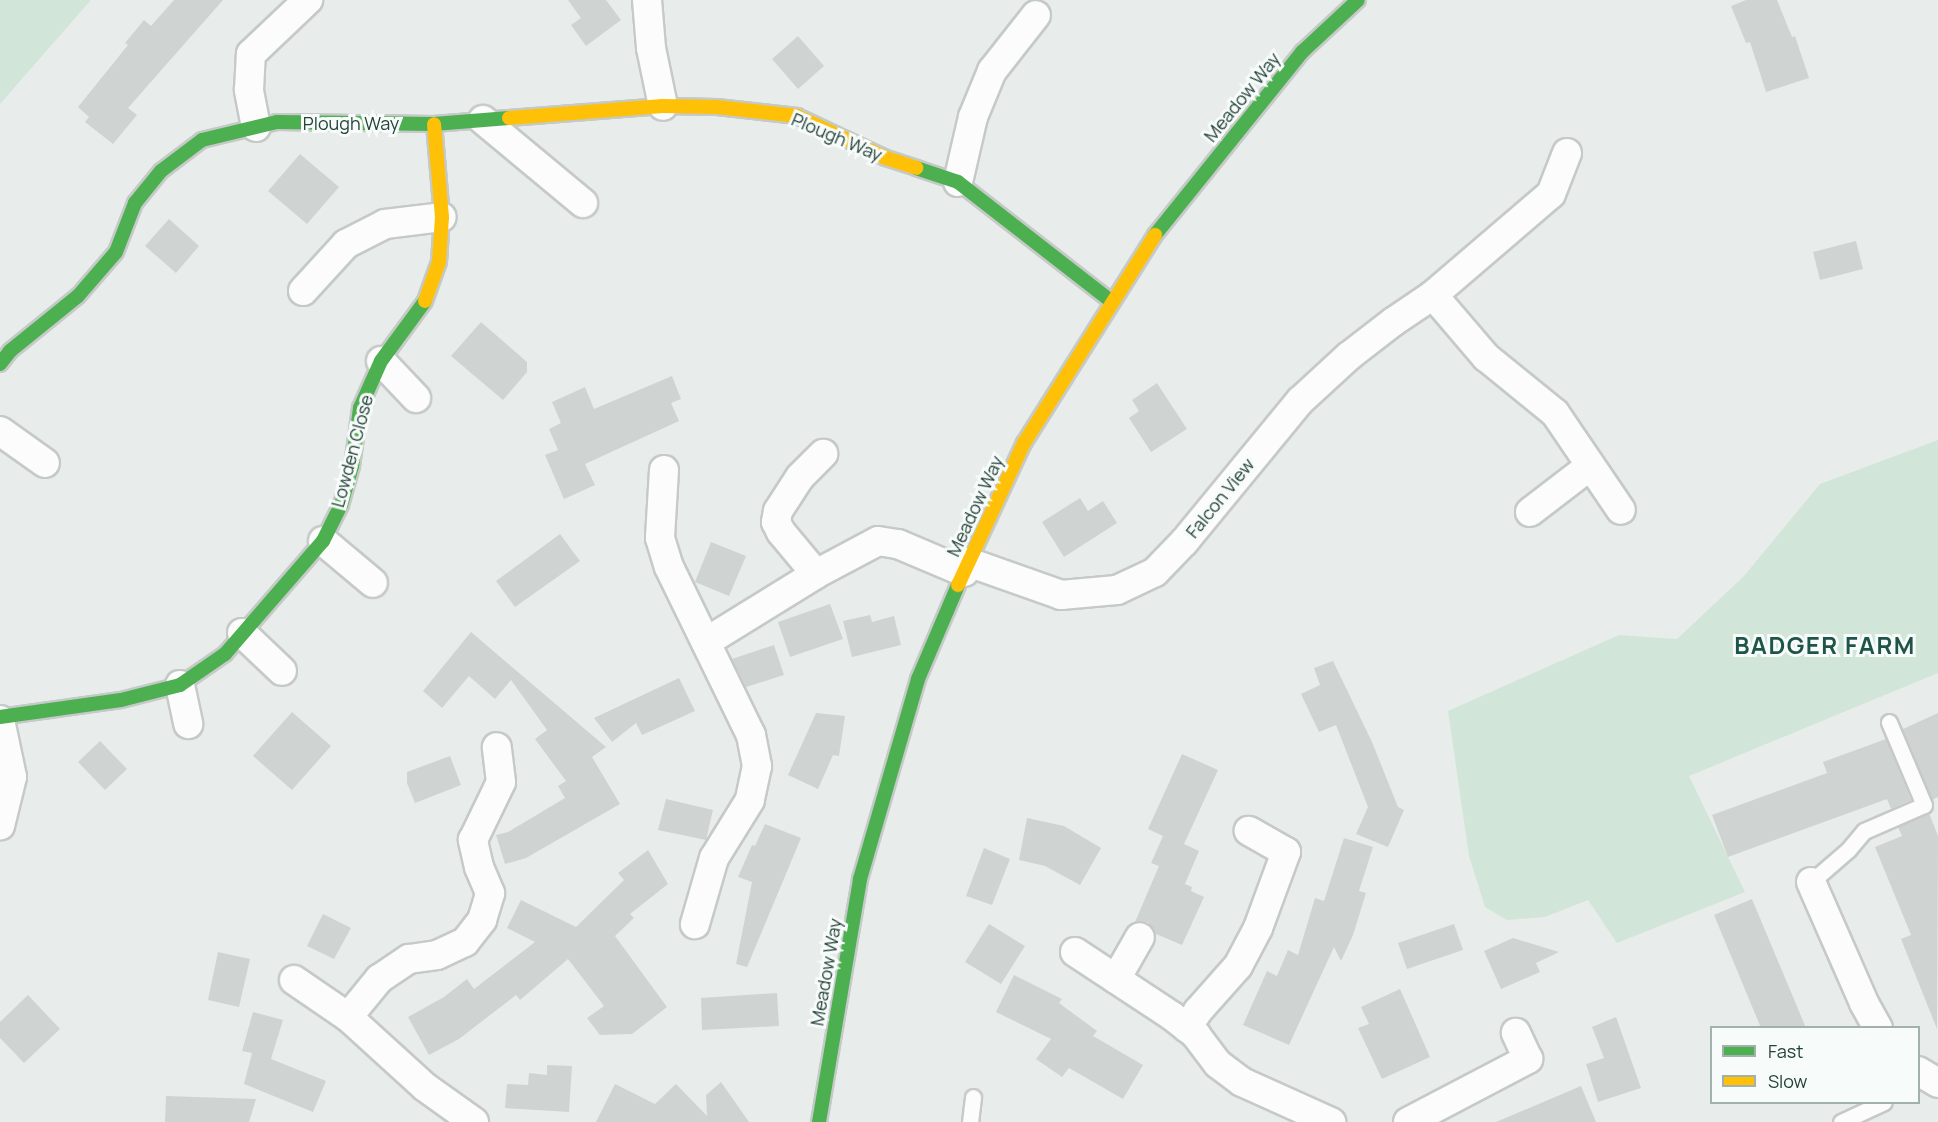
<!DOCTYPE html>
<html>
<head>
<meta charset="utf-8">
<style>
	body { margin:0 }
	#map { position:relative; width:1938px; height:1122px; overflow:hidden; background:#e8edeb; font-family:Manrope,sans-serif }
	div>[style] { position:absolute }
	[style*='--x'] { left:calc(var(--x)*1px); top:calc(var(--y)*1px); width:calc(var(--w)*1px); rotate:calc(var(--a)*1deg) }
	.green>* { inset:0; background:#d1e6d8 }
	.building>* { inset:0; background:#cfd4d2 }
	.roads { filter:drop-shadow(2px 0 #c5cac8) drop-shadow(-2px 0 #c5cac8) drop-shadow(0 2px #c5cac8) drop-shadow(0 -2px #c5cac8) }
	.lane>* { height:15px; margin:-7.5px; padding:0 7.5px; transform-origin:7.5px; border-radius:7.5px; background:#fcfcfc }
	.street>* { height:28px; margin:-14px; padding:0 14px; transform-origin:14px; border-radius:14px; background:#fcfcfc }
	.fast>* { height:14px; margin:-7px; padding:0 7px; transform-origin:7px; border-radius:7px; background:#4caf50 }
	.slow>* { height:14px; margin:-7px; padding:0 7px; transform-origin:7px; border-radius:7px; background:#ffc107 }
	span { translate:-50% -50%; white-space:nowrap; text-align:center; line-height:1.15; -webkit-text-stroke:6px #f7fbf9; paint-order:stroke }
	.street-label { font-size:18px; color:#24423a }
	.district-label { font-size:24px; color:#1f5548; font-weight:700; letter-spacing:1.5px }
	.legend { position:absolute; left:1710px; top:1026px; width:210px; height:78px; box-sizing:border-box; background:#f7fbf9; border:2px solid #a3b1ad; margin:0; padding:8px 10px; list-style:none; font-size:18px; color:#24423a }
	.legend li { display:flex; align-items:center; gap:12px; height:30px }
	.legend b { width:30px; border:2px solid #a3b1ad }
</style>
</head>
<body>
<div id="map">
	<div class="green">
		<div style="clip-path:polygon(0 0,91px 0,0 104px)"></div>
		<div style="clip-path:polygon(1938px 440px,1938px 673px,1689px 776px,1745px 892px,1617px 943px,1588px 900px,1545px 917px,1507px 920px,1485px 907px,1469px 856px,1448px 711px,1619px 635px,1677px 639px,1744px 576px,1820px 484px)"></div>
	</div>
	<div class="building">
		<div style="clip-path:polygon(174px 0,223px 0,128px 108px,137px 115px,113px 144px,85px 122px,89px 117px,78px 107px,128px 45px,125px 43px,144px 20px,151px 26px)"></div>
		<div style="clip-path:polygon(568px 0,606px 0,621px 20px,586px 46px,571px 25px,581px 18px)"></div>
		<div style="clip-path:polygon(1746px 0,1777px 0,1792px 37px,1795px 36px,1809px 78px,1766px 92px,1750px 42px,1746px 43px,1731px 6px)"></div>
		<div style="clip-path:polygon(798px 36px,824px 66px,798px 89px,772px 59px)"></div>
		<div style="clip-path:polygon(300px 154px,339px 187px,307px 224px,268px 191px)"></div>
		<div style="clip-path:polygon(169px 219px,199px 246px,176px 273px,145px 246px)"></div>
		<div style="clip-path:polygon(1856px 241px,1863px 269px,1820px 280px,1813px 252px)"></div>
		<div style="clip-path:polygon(481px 322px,527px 362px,527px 372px,503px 400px,451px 356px)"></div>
		<div style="clip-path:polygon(672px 376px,681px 399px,671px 403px,679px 421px,585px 464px,595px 485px,564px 499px,545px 455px,558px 450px,549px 429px,561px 423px,552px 402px,585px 387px,594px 409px)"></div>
		<div style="clip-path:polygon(1157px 383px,1187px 429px,1151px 452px,1129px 418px,1139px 411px,1132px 400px)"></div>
		<div style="clip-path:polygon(1080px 498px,1088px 511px,1103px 501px,1117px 523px,1064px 557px,1042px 522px)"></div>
		<div style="clip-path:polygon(560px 534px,580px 561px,515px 607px,496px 581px)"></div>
		<div style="clip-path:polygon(711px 542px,746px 556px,729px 596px,695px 582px)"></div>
		<div style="clip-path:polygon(830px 604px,843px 639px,790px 657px,778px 622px)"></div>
		<div style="clip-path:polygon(870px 615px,872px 622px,894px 616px,901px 645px,852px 657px,843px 621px)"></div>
		<div style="clip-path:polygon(471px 632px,606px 747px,592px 757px,620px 804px,526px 858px,505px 864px,496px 835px,508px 832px,565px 798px,558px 786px,566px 781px,535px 739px,547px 730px,511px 680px,495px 699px,469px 676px,442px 708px,423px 691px)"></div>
		<div style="clip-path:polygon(774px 645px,784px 675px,746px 687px,732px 659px)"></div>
		<div style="clip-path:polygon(1333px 661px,1372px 742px,1398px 807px,1404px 810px,1388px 847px,1356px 834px,1368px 807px,1336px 725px,1319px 732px,1301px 694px,1320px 685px,1314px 668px)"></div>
		<div style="clip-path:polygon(679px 678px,695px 711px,642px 735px,636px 723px,612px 742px,594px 718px)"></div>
		<div style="clip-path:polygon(292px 712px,331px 746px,292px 790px,253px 756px)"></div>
		<div style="clip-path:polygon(816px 713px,845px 716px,839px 756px,833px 755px,818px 789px,788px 775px)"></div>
		<div style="clip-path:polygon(1938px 713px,1938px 797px,1932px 800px,1903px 729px)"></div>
		<div style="clip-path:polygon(1886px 739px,1911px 800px,1891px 809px,1887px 799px,1728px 857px,1712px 815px,1827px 773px,1823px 762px)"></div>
		<div style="clip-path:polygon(100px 741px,127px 769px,105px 790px,78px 762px)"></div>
		<div style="clip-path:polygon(1182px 754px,1218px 770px,1184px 844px,1199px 851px,1185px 884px,1192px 887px,1191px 891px,1204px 897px,1182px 945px,1156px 934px,1148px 922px,1135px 922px,1159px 866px,1151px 863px,1163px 836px,1148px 829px)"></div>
		<div style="clip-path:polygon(450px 756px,461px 785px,415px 803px,407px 783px,407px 772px)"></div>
		<div style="clip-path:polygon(666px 799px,713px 810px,706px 840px,658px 830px)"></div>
		<div style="clip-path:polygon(1929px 813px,1938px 836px,1937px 1029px,1901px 939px,1911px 935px,1875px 847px,1902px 836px,1898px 827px)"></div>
		<div style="clip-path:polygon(1027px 818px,1064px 826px,1101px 848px,1080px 885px,1045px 866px,1019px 860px)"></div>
		<div style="clip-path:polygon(765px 824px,801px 838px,747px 967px,736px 964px,752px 882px,738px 877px,752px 845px,755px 846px)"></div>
		<div style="clip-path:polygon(1344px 838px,1373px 847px,1359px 891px,1366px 893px,1353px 935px,1341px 961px,1334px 947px,1289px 1045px,1243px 1025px,1267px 971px,1277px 976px,1288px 950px,1298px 955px,1315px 898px,1324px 901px)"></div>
		<div style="clip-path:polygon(984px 848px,1010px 859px,992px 905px,966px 896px)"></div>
		<div style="clip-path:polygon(648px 850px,668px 884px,630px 914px,634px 918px,615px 936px,667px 1007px,632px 1034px,600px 1035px,587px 1018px,604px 1006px,568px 959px,520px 1000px,516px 995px,459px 1039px,429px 1055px,408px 1017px,444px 997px,467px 979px,474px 989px,535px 942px,507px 928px,521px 900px,576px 927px,624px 880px,618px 873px)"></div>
		<div style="clip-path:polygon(1752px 899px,1806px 1028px,1761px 1028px,1714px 915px)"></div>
		<div style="clip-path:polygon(323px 914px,351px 928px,334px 959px,307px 946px)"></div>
		<div style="clip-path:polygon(989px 924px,1025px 946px,1001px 984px,965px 962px)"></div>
		<div style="clip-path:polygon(1454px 924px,1463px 950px,1407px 969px,1398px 943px)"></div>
		<div style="clip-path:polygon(1513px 938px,1559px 952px,1536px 963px,1540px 972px,1501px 989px,1484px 951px)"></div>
		<div style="clip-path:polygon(218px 952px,250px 959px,239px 1007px,208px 1000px)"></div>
		<div style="clip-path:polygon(1014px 975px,1062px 999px,1059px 1003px,1097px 1031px,1093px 1036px,1143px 1065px,1123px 1099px,1069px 1068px,1062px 1077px,1036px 1059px,1051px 1039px,996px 1012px)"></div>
		<div style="clip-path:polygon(1400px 989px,1430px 1057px,1382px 1079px,1358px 1028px,1369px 1024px,1361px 1007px)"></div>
		<div style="clip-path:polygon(777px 993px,779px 1026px,702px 1030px,701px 998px)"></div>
		<div style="clip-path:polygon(28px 995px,60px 1029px,24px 1063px,0 1038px,0 1022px)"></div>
		<div style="clip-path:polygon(253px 1012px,283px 1020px,271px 1059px,326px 1081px,313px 1112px,244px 1084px,252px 1053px,242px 1051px)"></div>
		<div style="clip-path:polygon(1616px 1017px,1641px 1088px,1598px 1102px,1586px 1064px,1604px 1058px,1592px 1027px)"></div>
		<div style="clip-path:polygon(547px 1065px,572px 1066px,569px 1112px,505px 1108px,507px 1084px,528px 1085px,529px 1073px,547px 1075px)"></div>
		<div style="clip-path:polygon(721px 1082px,749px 1122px,596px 1122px,615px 1084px,655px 1104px,676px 1084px,707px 1116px,706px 1095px)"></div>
		<div style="clip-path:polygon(1581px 1086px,1596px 1122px,1496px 1122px)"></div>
		<div style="clip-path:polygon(166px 1096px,256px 1099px,249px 1122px,165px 1122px)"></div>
	</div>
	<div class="roads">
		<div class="lane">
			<div style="--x:1811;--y:882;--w:49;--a:-40.9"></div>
			<div style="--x:1848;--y:850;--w:25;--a:-50"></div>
			<div style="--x:1864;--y:831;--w:65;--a:-23.4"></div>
			<div style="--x:1924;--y:805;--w:90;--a:-112.9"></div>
			<div style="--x:970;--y:1122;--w:25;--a:-83"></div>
			<div style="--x:1841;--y:1122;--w:47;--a:-24.9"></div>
		</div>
		<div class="street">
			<div style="--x:647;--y:0;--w:48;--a:85.2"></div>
			<div style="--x:651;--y:48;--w:59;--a:78.3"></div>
			<div style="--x:483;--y:120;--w:130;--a:39.7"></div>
			<div style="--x:256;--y:127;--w:38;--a:-101"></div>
			<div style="--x:249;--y:90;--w:36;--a:-87"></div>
			<div style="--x:251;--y:54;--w:79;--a:-43.5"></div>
			<div style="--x:958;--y:182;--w:67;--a:-77"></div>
			<div style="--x:973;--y:117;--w:50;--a:-67.6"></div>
			<div style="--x:992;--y:71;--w:71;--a:-51.8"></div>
			<div style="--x:303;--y:291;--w:64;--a:-47.5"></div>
			<div style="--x:346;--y:244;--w:44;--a:-27.1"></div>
			<div style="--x:385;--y:224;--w:57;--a:-7"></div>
			<div style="--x:1433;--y:295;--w:82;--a:49.5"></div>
			<div style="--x:1486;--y:357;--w:89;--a:39.1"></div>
			<div style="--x:1555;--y:413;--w:117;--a:55.8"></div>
			<div style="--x:381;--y:361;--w:51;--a:46.6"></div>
			<div style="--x:0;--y:431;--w:55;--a:35.4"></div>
			<div style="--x:664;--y:470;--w:68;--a:93.4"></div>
			<div style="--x:660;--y:538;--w:30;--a:73"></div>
			<div style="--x:669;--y:567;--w:187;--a:64"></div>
			<div style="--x:751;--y:735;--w:32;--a:79"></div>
			<div style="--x:757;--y:766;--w:35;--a:102"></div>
			<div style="--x:750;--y:800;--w:68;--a:121.8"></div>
			<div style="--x:714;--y:858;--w:69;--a:106.1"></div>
			<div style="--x:1530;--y:512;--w:76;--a:-37.5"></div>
			<div style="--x:323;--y:541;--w:65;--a:40"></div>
			<div style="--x:968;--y:562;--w:99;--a:19.5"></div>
			<div style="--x:1061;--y:595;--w:56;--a:-5.1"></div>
			<div style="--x:1117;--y:590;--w:42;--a:-25.3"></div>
			<div style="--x:1155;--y:572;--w:42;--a:-46"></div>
			<div style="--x:1184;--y:542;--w:183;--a:-50.6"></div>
			<div style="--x:1300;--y:401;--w:67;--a:-42.6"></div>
			<div style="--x:1349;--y:356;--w:56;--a:-37.7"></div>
			<div style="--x:1393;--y:322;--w:48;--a:-34"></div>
			<div style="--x:1433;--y:295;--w:155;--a:-40.6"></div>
			<div style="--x:1551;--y:194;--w:44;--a:-68.7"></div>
			<div style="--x:816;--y:574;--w:55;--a:-129.8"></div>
			<div style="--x:781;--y:532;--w:11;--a:-117"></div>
			<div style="--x:776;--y:522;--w:11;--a:-80"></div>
			<div style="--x:778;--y:511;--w:40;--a:-57.1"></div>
			<div style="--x:800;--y:477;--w:33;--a:-45"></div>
			<div style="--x:242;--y:633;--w:55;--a:43.5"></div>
			<div style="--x:706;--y:642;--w:129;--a:-31.7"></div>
			<div style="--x:816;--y:574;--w:70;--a:-28"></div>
			<div style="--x:878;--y:541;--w:20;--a:9"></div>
			<div style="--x:898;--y:544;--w:72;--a:23"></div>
			<div style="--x:180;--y:685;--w:40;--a:78"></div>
			<div style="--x:0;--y:720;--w:58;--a:78.1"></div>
			<div style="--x:12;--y:777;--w:50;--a:103.8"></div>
			<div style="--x:1811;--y:882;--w:132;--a:66.3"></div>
			<div style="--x:1864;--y:1003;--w:29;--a:61"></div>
			<div style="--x:1075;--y:952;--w:116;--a:33.4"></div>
			<div style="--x:1172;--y:1016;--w:31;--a:38"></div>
			<div style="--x:1196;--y:1035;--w:36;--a:53"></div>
			<div style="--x:1218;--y:1064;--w:30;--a:37"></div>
			<div style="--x:1242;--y:1082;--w:98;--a:24.2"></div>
			<div style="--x:1116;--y:979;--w:48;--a:-60.3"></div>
			<div style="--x:294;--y:980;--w:65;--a:34.4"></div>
			<div style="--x:1187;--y:1028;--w:20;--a:-57"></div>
			<div style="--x:1198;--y:1011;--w:60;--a:-48.4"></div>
			<div style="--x:1238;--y:966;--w:43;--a:-62.2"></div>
			<div style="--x:1258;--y:928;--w:81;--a:-69.8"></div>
			<div style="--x:1286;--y:852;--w:43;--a:-150.4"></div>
			<div style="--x:1918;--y:1071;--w:23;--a:31"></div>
			<div style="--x:474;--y:1122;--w:60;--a:-144.5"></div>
			<div style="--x:425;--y:1087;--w:104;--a:-137.7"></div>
			<div style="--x:348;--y:1017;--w:49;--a:-50.8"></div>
			<div style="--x:379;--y:979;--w:36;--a:-34"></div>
			<div style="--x:409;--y:959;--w:28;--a:-8"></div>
			<div style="--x:437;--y:955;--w:31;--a:-25"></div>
			<div style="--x:465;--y:942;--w:28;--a:-52"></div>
			<div style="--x:482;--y:920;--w:28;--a:-73"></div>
			<div style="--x:490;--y:893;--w:28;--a:-113"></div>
			<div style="--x:479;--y:867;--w:28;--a:-103"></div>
			<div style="--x:473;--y:840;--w:64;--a:-64.2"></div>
			<div style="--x:501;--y:782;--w:35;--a:-97"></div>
			<div style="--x:1408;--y:1122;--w:136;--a:-27.7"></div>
			<div style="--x:1528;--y:1059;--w:29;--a:-115"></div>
		</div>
		<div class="fast">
			<div style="--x:916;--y:168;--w:44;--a:18.4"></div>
			<div style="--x:958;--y:182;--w:194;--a:37.9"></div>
			<div style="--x:1155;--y:235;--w:235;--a:-51.2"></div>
			<div style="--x:1302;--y:52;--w:76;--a:-42.9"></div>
			<div style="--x:0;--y:364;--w:16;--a:-52"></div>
			<div style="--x:10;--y:351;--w:87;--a:-39"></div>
			<div style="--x:78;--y:296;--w:58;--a:-49.2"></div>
			<div style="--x:116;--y:252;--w:53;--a:-68.8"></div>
			<div style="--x:135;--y:203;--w:41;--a:-50.9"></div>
			<div style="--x:161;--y:171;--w:51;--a:-37.1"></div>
			<div style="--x:202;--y:140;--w:77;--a:-13.5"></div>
			<div style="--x:277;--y:122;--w:157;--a:0.7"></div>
			<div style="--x:434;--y:124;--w:75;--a:-4.6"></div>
			<div style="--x:0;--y:717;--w:122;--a:-8"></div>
			<div style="--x:121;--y:700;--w:61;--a:-14.3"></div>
			<div style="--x:180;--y:685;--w:55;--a:-34.6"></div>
			<div style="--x:225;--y:654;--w:150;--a:-49.1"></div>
			<div style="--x:323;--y:541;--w:40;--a:-63.4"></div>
			<div style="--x:341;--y:505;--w:41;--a:-74.2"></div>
			<div style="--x:352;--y:466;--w:59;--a:-82.1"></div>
			<div style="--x:360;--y:408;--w:51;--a:-65.9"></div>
			<div style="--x:381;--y:361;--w:74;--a:-53.7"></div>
			<div style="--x:819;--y:1122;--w:246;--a:-80.4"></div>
			<div style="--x:860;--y:879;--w:208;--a:-73.8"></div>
			<div style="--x:918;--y:679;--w:102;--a:-66.9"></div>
		</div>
		<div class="slow">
			<div style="--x:509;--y:118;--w:154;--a:-4.5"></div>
			<div style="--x:663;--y:106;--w:54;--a:1.1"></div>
			<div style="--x:717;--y:107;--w:81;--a:6.4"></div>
			<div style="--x:797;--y:116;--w:98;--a:25.3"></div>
			<div style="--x:886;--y:158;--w:32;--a:18"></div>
			<div style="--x:425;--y:301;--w:41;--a:-70.3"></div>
			<div style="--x:439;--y:262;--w:45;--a:-86.2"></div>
			<div style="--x:442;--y:217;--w:93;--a:-94.9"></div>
			<div style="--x:958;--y:585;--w:157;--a:-65.1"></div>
			<div style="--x:1024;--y:443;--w:246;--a:-57.8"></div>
		</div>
	</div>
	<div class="street-label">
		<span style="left:1242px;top:97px;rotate:-51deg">Meadow Way</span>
		<span style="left:351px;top:123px">Plough Way</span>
		<span style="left:837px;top:137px;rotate:23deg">Plough Way</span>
		<span style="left:352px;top:451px;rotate:-75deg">Lowden Close</span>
		<span style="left:1220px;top:498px;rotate:-51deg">Falcon View</span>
		<span style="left:975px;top:506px;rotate:-65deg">Meadow Way</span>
		<span style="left:826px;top:972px;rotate:-80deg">Meadow Way</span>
	</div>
	<div class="district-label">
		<span style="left:1825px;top:645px">BADGER FARM</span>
	</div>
	<ul class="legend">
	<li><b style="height:8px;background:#4caf50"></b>Fast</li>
	<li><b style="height:8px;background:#ffc107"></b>Slow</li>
	</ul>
</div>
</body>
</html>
